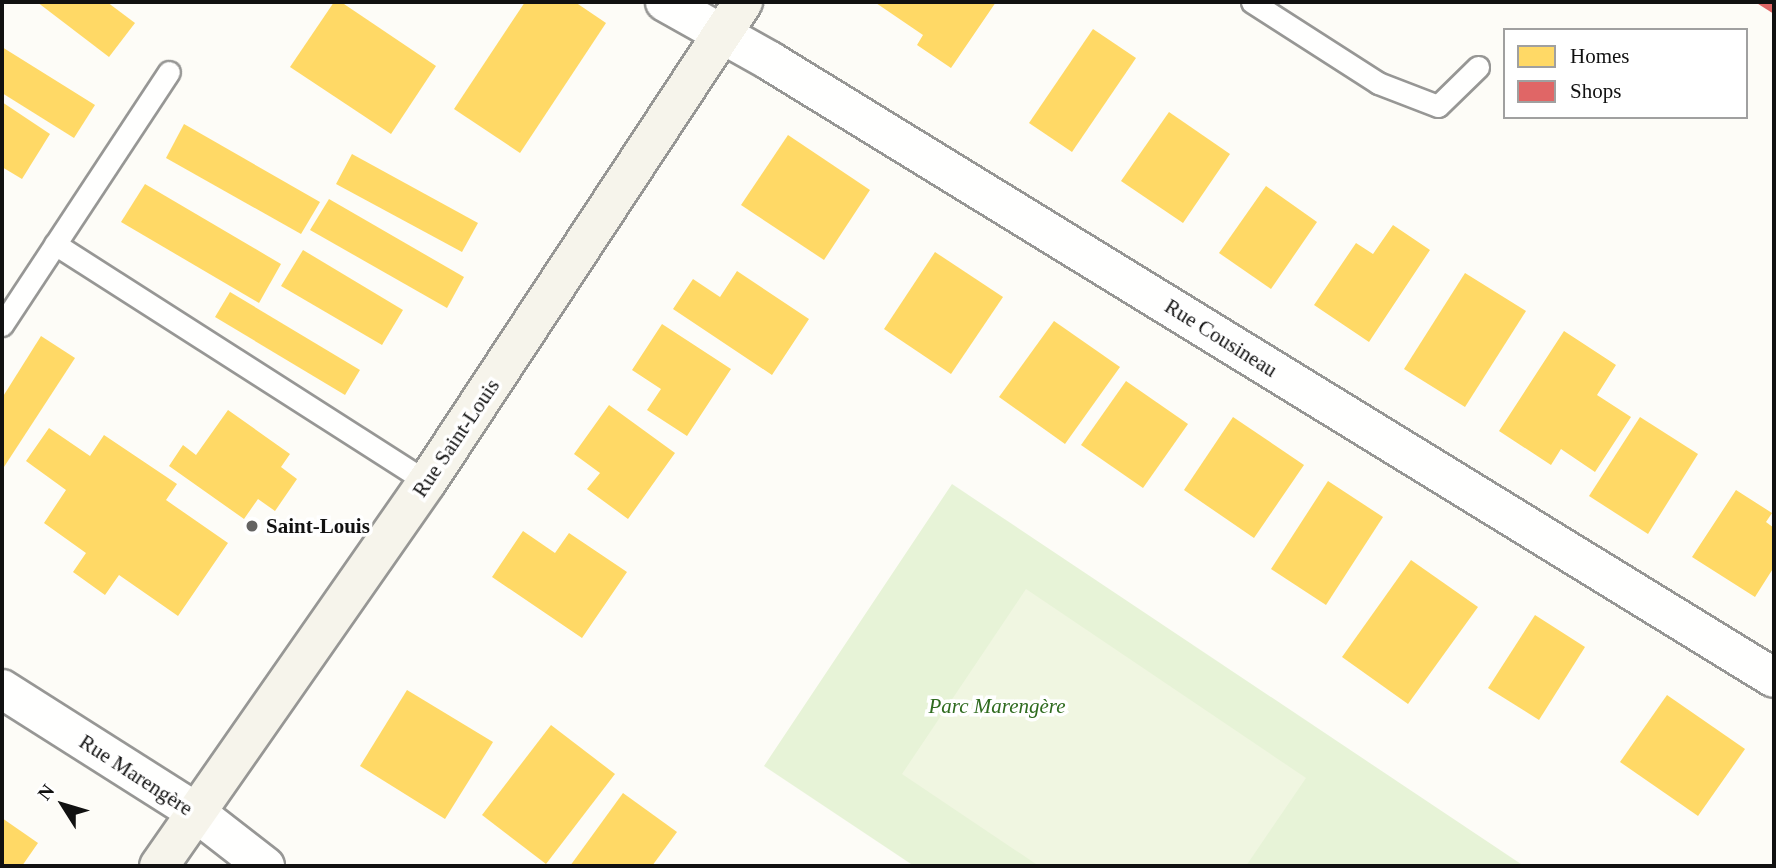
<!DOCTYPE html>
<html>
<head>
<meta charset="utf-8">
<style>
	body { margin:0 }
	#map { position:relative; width:1776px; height:868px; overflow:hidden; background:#fdfcf7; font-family:Georgia,serif }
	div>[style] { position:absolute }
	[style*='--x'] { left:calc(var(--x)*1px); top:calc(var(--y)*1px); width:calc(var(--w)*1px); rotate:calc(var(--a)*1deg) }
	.green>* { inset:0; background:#e7f3d7 }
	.pitch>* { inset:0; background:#f0f6e1 }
	.homes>* { inset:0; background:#ffd966 }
	.shops>* { inset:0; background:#e06666 }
	.roads { filter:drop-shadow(2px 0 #979795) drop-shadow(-2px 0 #979795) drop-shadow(0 2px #979795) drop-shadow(0 -2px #979795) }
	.service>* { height:21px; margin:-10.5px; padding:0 10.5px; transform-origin:10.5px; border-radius:10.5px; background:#fffffe }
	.minor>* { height:38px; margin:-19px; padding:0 19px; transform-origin:19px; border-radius:19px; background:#fffffe }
	.secondary>* { height:38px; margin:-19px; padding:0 19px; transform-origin:19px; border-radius:19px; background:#f6f4eb }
	.dots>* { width:19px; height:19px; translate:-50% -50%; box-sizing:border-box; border:4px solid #fff; border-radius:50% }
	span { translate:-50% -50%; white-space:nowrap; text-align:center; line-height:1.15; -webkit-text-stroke:7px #fff; paint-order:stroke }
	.street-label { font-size:21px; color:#111 }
	.poi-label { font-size:21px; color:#111; font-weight:700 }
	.left { translate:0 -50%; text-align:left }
	.park-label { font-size:21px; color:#2f6b1f; font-style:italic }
	.frame { position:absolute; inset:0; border:4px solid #111; pointer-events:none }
	.legend { position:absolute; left:1503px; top:28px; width:245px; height:91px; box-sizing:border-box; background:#fff; border:2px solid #a0a0a0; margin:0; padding:9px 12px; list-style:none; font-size:21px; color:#111 }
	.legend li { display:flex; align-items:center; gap:14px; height:35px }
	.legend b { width:35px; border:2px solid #a0a0a0 }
	.north { position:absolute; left:28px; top:770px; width:70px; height:70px; -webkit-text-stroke:5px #fff; paint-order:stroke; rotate:307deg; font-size:19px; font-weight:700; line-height:28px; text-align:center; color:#111 }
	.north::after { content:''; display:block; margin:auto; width:24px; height:32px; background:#111; clip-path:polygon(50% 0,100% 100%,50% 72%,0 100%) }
</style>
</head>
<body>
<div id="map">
	<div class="green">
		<div style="clip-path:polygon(952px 484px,1524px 866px,914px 866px,764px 766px)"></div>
	</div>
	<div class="pitch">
		<div style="clip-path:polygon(1026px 589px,1306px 778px,1246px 866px,1039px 866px,902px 774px)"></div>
	</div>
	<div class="homes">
		<div style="clip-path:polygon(37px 2px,107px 2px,135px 23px,109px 57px)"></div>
		<div style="clip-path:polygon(334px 2px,341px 2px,436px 66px,391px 134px,290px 67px)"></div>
		<div style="clip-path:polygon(525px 2px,575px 2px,606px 23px,520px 153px,454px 109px)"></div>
		<div style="clip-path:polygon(996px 2px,951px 68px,917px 45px,923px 35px,876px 3px)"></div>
		<div style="clip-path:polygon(1093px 29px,1136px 58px,1072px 152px,1029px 123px)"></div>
		<div style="clip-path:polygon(2px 47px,95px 105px,74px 138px,2px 93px)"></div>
		<div style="clip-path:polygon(2px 102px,50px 134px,22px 179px,2px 167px)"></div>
		<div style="clip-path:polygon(1169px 112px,1230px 154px,1183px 223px,1121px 181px)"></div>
		<div style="clip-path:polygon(184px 124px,320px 202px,301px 234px,166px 158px)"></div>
		<div style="clip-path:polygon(788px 135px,870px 190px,824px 260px,741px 205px)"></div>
		<div style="clip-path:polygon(352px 154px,478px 223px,462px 252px,336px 184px)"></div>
		<div style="clip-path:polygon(145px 184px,281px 264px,259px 303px,121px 222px)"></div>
		<div style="clip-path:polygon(1266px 186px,1317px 222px,1271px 289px,1219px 253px)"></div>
		<div style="clip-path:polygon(329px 199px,464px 277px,447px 308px,310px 230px)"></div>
		<div style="clip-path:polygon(1393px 225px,1430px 250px,1369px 342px,1314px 305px,1356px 243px,1373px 254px)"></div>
		<div style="clip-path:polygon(303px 250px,403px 310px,382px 345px,281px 286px)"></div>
		<div style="clip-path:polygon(935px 252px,1003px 297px,951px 374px,884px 329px)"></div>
		<div style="clip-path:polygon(737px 271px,809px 319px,772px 375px,673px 309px,693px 279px,720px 297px)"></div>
		<div style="clip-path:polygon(1465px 273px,1526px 311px,1465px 407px,1404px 369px)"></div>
		<div style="clip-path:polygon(230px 292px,360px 370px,345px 395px,215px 317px)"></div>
		<div style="clip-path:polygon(1054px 321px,1120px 367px,1065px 444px,999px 397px)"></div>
		<div style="clip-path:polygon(662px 324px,731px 369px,687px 436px,647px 410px,661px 389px,632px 370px)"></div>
		<div style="clip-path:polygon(1564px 331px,1616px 365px,1597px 395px,1631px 417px,1595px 472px,1561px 449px,1551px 465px,1499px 431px)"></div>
		<div style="clip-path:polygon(41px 336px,75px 358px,2px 470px,2px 398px)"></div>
		<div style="clip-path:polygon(1126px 381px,1188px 424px,1143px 488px,1081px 445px)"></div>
		<div style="clip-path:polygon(609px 405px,675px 453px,628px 519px,587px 489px,600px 473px,574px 454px)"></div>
		<div style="clip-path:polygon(228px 410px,290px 454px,281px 467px,297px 479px,275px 511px,258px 499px,244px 519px,169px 466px,183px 445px,196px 455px)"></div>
		<div style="clip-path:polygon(1233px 417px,1304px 465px,1254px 538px,1184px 490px)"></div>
		<div style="clip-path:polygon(1640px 417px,1698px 454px,1648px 534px,1589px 496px)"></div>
		<div style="clip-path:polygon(49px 428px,90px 456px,104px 435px,177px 484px,166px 500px,228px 543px,178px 616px,119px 575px,105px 595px,73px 572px,86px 553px,44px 523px,66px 490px,26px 461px)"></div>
		<div style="clip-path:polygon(1328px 481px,1383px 517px,1326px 605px,1271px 569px)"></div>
		<div style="clip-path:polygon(1736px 490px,1772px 513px,1766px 522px,1774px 528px,1774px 567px,1755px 597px,1692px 557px)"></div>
		<div style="clip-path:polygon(523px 531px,555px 553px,569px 533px,627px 572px,582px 638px,492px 577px)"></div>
		<div style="clip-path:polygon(1411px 560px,1478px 607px,1408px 704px,1342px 657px)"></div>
		<div style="clip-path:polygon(1535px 615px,1585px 647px,1539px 720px,1488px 688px)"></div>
		<div style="clip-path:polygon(407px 690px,493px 742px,445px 819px,360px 766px)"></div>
		<div style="clip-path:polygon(1667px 695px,1745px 749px,1698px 816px,1620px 762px)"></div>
		<div style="clip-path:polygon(551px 725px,615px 774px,546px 864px,482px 815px)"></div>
		<div style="clip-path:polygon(623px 793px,677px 832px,652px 866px,570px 866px)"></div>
		<div style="clip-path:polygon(2px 818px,38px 843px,22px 866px,2px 866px)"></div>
	</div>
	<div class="shops">
		<div style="clip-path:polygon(1755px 2px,1774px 2px,1774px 14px)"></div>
	</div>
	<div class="roads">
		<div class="service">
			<div style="--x:1252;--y:2;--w:150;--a:32.7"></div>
			<div style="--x:1378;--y:83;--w:64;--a:21"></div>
			<div style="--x:1438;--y:106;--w:56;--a:-44.3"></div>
			<div style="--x:55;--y:244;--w:442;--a:32.6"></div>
			<div style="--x:2;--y:325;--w:303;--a:-56.6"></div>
		</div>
		<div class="minor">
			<div style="--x:665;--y:2;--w:120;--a:29.3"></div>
			<div style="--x:770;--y:61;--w:1178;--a:31.57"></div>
			<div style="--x:2;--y:689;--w:227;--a:32.4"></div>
			<div style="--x:194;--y:811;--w:90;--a:37.8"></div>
		</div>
		<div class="secondary">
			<div style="--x:159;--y:866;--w:468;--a:-55.1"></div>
			<div style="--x:427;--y:482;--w:575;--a:-56.64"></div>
		</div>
	</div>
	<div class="dots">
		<div style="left:252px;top:526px;background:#646362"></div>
	</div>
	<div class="street-label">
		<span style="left:1221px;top:338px;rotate:32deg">Rue Cousineau</span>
		<span style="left:456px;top:438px;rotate:-56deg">Rue Saint-Louis</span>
		<span style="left:136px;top:775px;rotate:33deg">Rue Marengère</span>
	</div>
	<div class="poi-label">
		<span class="left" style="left:266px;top:526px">Saint-Louis</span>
	</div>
	<div class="park-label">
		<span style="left:997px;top:706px">Parc Marengère</span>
	</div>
	<div class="frame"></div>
	<ul class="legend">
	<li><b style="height:19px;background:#ffd966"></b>Homes</li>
	<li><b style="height:19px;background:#e06666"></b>Shops</li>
	</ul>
	<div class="north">N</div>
</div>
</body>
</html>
